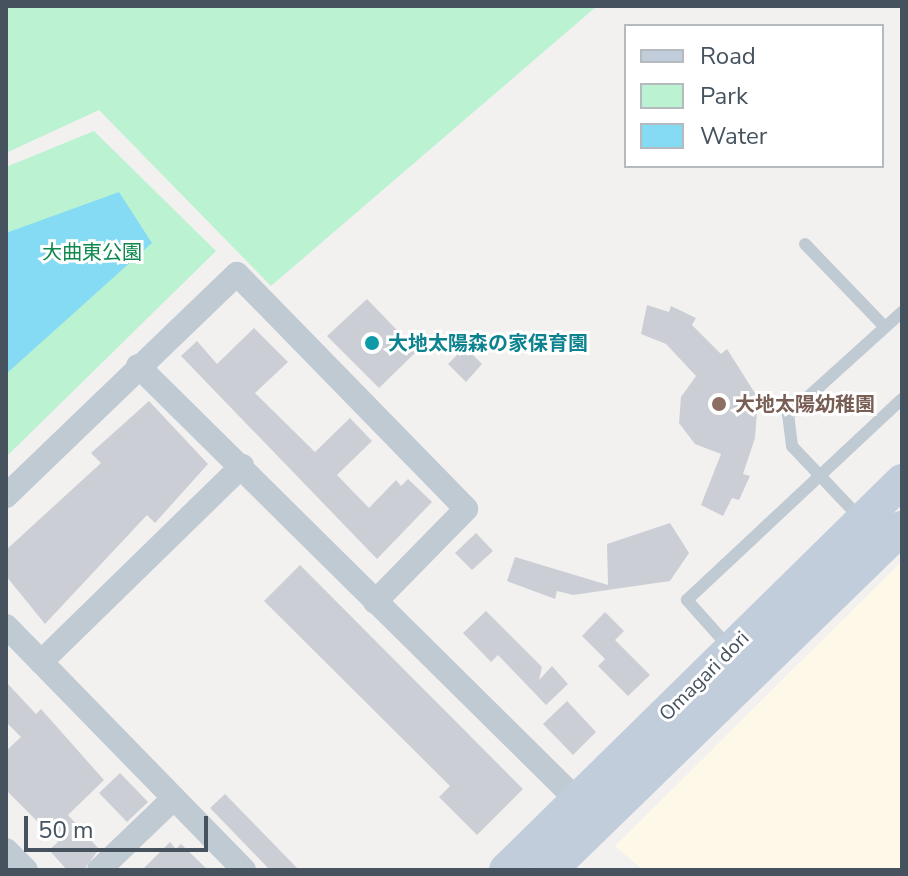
<!DOCTYPE html>
<html>
<head>
<meta charset="utf-8">
<style>
	body { margin:0 }
	#map { position:relative; width:908px; height:876px; overflow:hidden; background:#f3f0f0; font-family:"Nunito Sans","Noto Sans JP",sans-serif }
	div>[style] { position:absolute }
	[style*='--x'] { left:calc(var(--x)*1px); top:calc(var(--y)*1px); width:calc(var(--w)*1px); rotate:calc(var(--a)*1deg) }
	.commercial>* { inset:0; background:#fef8e9 }
	.green>* { inset:0; background:#bbf3d2 }
	.water>* { inset:0; background:#85dbf4 }
	.building>* { inset:0; background:#cbcfd5 }
	.lane>* { height:12px; margin:-6px; padding:0 6px; transform-origin:6px; border-radius:6px; background:#bfcad3 }
	.street>* { height:24px; margin:-12px; padding:0 12px; transform-origin:12px; border-radius:12px; background:#bfcad3 }
	.secondary>* { height:34px; margin:-17px; padding:0 17px; transform-origin:17px; border-radius:17px; background:#c1cdda }
	.dots>* { width:22px; height:22px; translate:-50% -50%; box-sizing:border-box; border:4px solid #fff; border-radius:50% }
	span { translate:-50% -50%; white-space:nowrap; text-align:center; line-height:1.15; -webkit-text-stroke:6px #fff; paint-order:stroke }
	.park-label { font-size:20px; color:#0f884e }
	.culture-label { font-size:20px; color:#0d838f; font-weight:700 }
	.left { translate:0 -50%; text-align:left }
	.education-label { font-size:20px; color:#785e54; font-weight:700 }
	.street-label { font-size:20px; color:#46535f }
	.frame { position:absolute; inset:0; border:8px solid #46535f; pointer-events:none }
	.legend { position:absolute; left:624px; top:24px; width:260px; height:144px; box-sizing:border-box; background:#fff; border:2px solid #b5babf; margin:0; padding:10px 14px; list-style:none; font-size:24px; color:#46535f }
	.legend li { display:flex; align-items:center; gap:16px; height:40px }
	.legend b { width:40px; border:2px solid #b5babf }
	.scale { position:absolute; left:24px; top:816px; width:184px; height:36px; box-sizing:border-box; border:4px solid #46535f; border-top:0; padding-left:10px; font-size:24px; line-height:28px; white-space:nowrap; color:#46535f; -webkit-text-stroke:6px #fff; paint-order:stroke }
</style>
</head>
<body>
<div id="map">
	<div class="commercial">
		<div style="clip-path:polygon(902px 561px,902px 870px,643px 870px,615px 846px)"></div>
	</div>
	<div class="green">
		<div style="clip-path:polygon(6px 6px,597px 6px,271px 286px,99px 110px,6px 153px)"></div>
		<div style="clip-path:polygon(94px 131px,216px 251px,6px 457px,6px 167px)"></div>
	</div>
	<div class="water">
		<div style="clip-path:polygon(119px 192px,152px 243px,6px 374px,6px 233px)"></div>
	</div>
	<div class="building">
		<div style="clip-path:polygon(367px 299px,417px 351px,379px 388px,327px 336px)"></div>
		<div style="clip-path:polygon(647px 305px,669px 312px,671px 306px,696px 318px,692px 325px,721px 354px,727px 349px,758px 398px,755px 438px,743px 474px,750px 476px,739px 500px,732px 498px,723px 516px,701px 505px,721px 454px,695px 444px,679px 423px,681px 397px,696px 376px,666px 344px,641px 334px)"></div>
		<div style="clip-path:polygon(254px 328px,288px 362px,255px 393px,315px 452px,350px 418px,372px 441px,337px 475px,369px 508px,396px 480px,401px 486px,408px 479px,432px 502px,377px 559px,181px 356px,197px 341px,217px 364px)"></div>
		<div style="clip-path:polygon(465px 347px,482px 364px,466px 382px,448px 364px)"></div>
		<div style="clip-path:polygon(149px 401px,208px 464px,155px 523px,147px 515px,45px 624px,6px 576px,6px 550px,101px 463px,91px 453px)"></div>
		<div style="clip-path:polygon(670px 523px,689px 553px,670px 581px,573px 595px,557px 591px,555px 599px,507px 581px,515px 557px,608px 585px,607px 544px)"></div>
		<div style="clip-path:polygon(476px 533px,493px 551px,472px 570px,455px 553px)"></div>
		<div style="clip-path:polygon(300px 565px,523px 789px,477px 835px,439px 797px,450px 786px,264px 601px)"></div>
		<div style="clip-path:polygon(486px 611px,542px 667px,539px 680px,552px 666px,568px 684px,546px 705px,498px 655px,491px 662px,463px 633px)"></div>
		<div style="clip-path:polygon(605px 612px,624px 631px,615px 640px,650px 675px,628px 696px,598px 666px,605px 659px,582px 636px)"></div>
		<div style="clip-path:polygon(6px 682px,36px 714px,41px 709px,104px 780px,68px 815px,99px 849px,84px 870px,67px 870px,49px 850px,58px 842px,6px 790px,6px 751px,21px 737px,6px 722px)"></div>
		<div style="clip-path:polygon(567px 701px,596px 732px,573px 755px,543px 724px)"></div>
		<div style="clip-path:polygon(120px 773px,148px 802px,127px 822px,99px 793px)"></div>
		<div style="clip-path:polygon(225px 794px,299px 870px,270px 870px,210px 808px)"></div>
		<div style="clip-path:polygon(170px 842px,176px 849px,181px 844px,208px 870px,142px 870px)"></div>
	</div>
	<div class="lane">
		<div style="--x:805;--y:244;--w:115;--a:46.1"></div>
		<div style="--x:860;--y:518;--w:99;--a:-133.4"></div>
		<div style="--x:792;--y:446;--w:31;--a:-97"></div>
		<div style="--x:788;--y:415;--w:154;--a:-42.1"></div>
		<div style="--x:728;--y:646;--w:62;--a:-131.7"></div>
		<div style="--x:687;--y:600;--w:294;--a:-43.1"></div>
	</div>
	<div class="street">
		<div style="--x:138;--y:366;--w:633;--a:44.68"></div>
		<div style="--x:6;--y:496;--w:320;--a:-43.9"></div>
		<div style="--x:237;--y:274;--w:328;--a:45.7"></div>
		<div style="--x:466;--y:509;--w:130;--a:134.4"></div>
		<div style="--x:6;--y:626;--w:341;--a:45.7"></div>
		<div style="--x:41;--y:662;--w:281;--a:-44.3"></div>
		<div style="--x:6;--y:850;--w:28;--a:45"></div>
		<div style="--x:99;--y:870;--w:103;--a:-43.8"></div>
	</div>
	<div class="secondary">
		<div style="--x:506;--y:870;--w:555;--a:-44.49"></div>
		<div style="--x:550;--y:870;--w:491;--a:-44.2"></div>
	</div>
	<div class="dots">
		<div style="left:372px;top:343px;background:#0f9aa8"></div>
		<div style="left:719px;top:404px;background:#8d6e63"></div>
	</div>
	<div class="park-label">
		<span style="left:92px;top:252px">大曲東公園</span>
	</div>
	<div class="culture-label">
		<span class="left" style="left:388px;top:343px">大地太陽森の家保育園</span>
	</div>
	<div class="education-label">
		<span class="left" style="left:735px;top:404px">大地太陽幼稚園</span>
	</div>
	<div class="street-label">
		<span style="left:704px;top:676px;rotate:-45deg">Omagari dori</span>
	</div>
	<div class="frame"></div>
	<ul class="legend">
	<li><b style="height:10px;background:#c1cdda"></b>Road</li>
	<li><b style="height:22px;background:#bbf3d2"></b>Park</li>
	<li><b style="height:22px;background:#85dbf4"></b>Water</li>
	</ul>
	<div class="scale">50 m</div>
</div>
</body>
</html>
